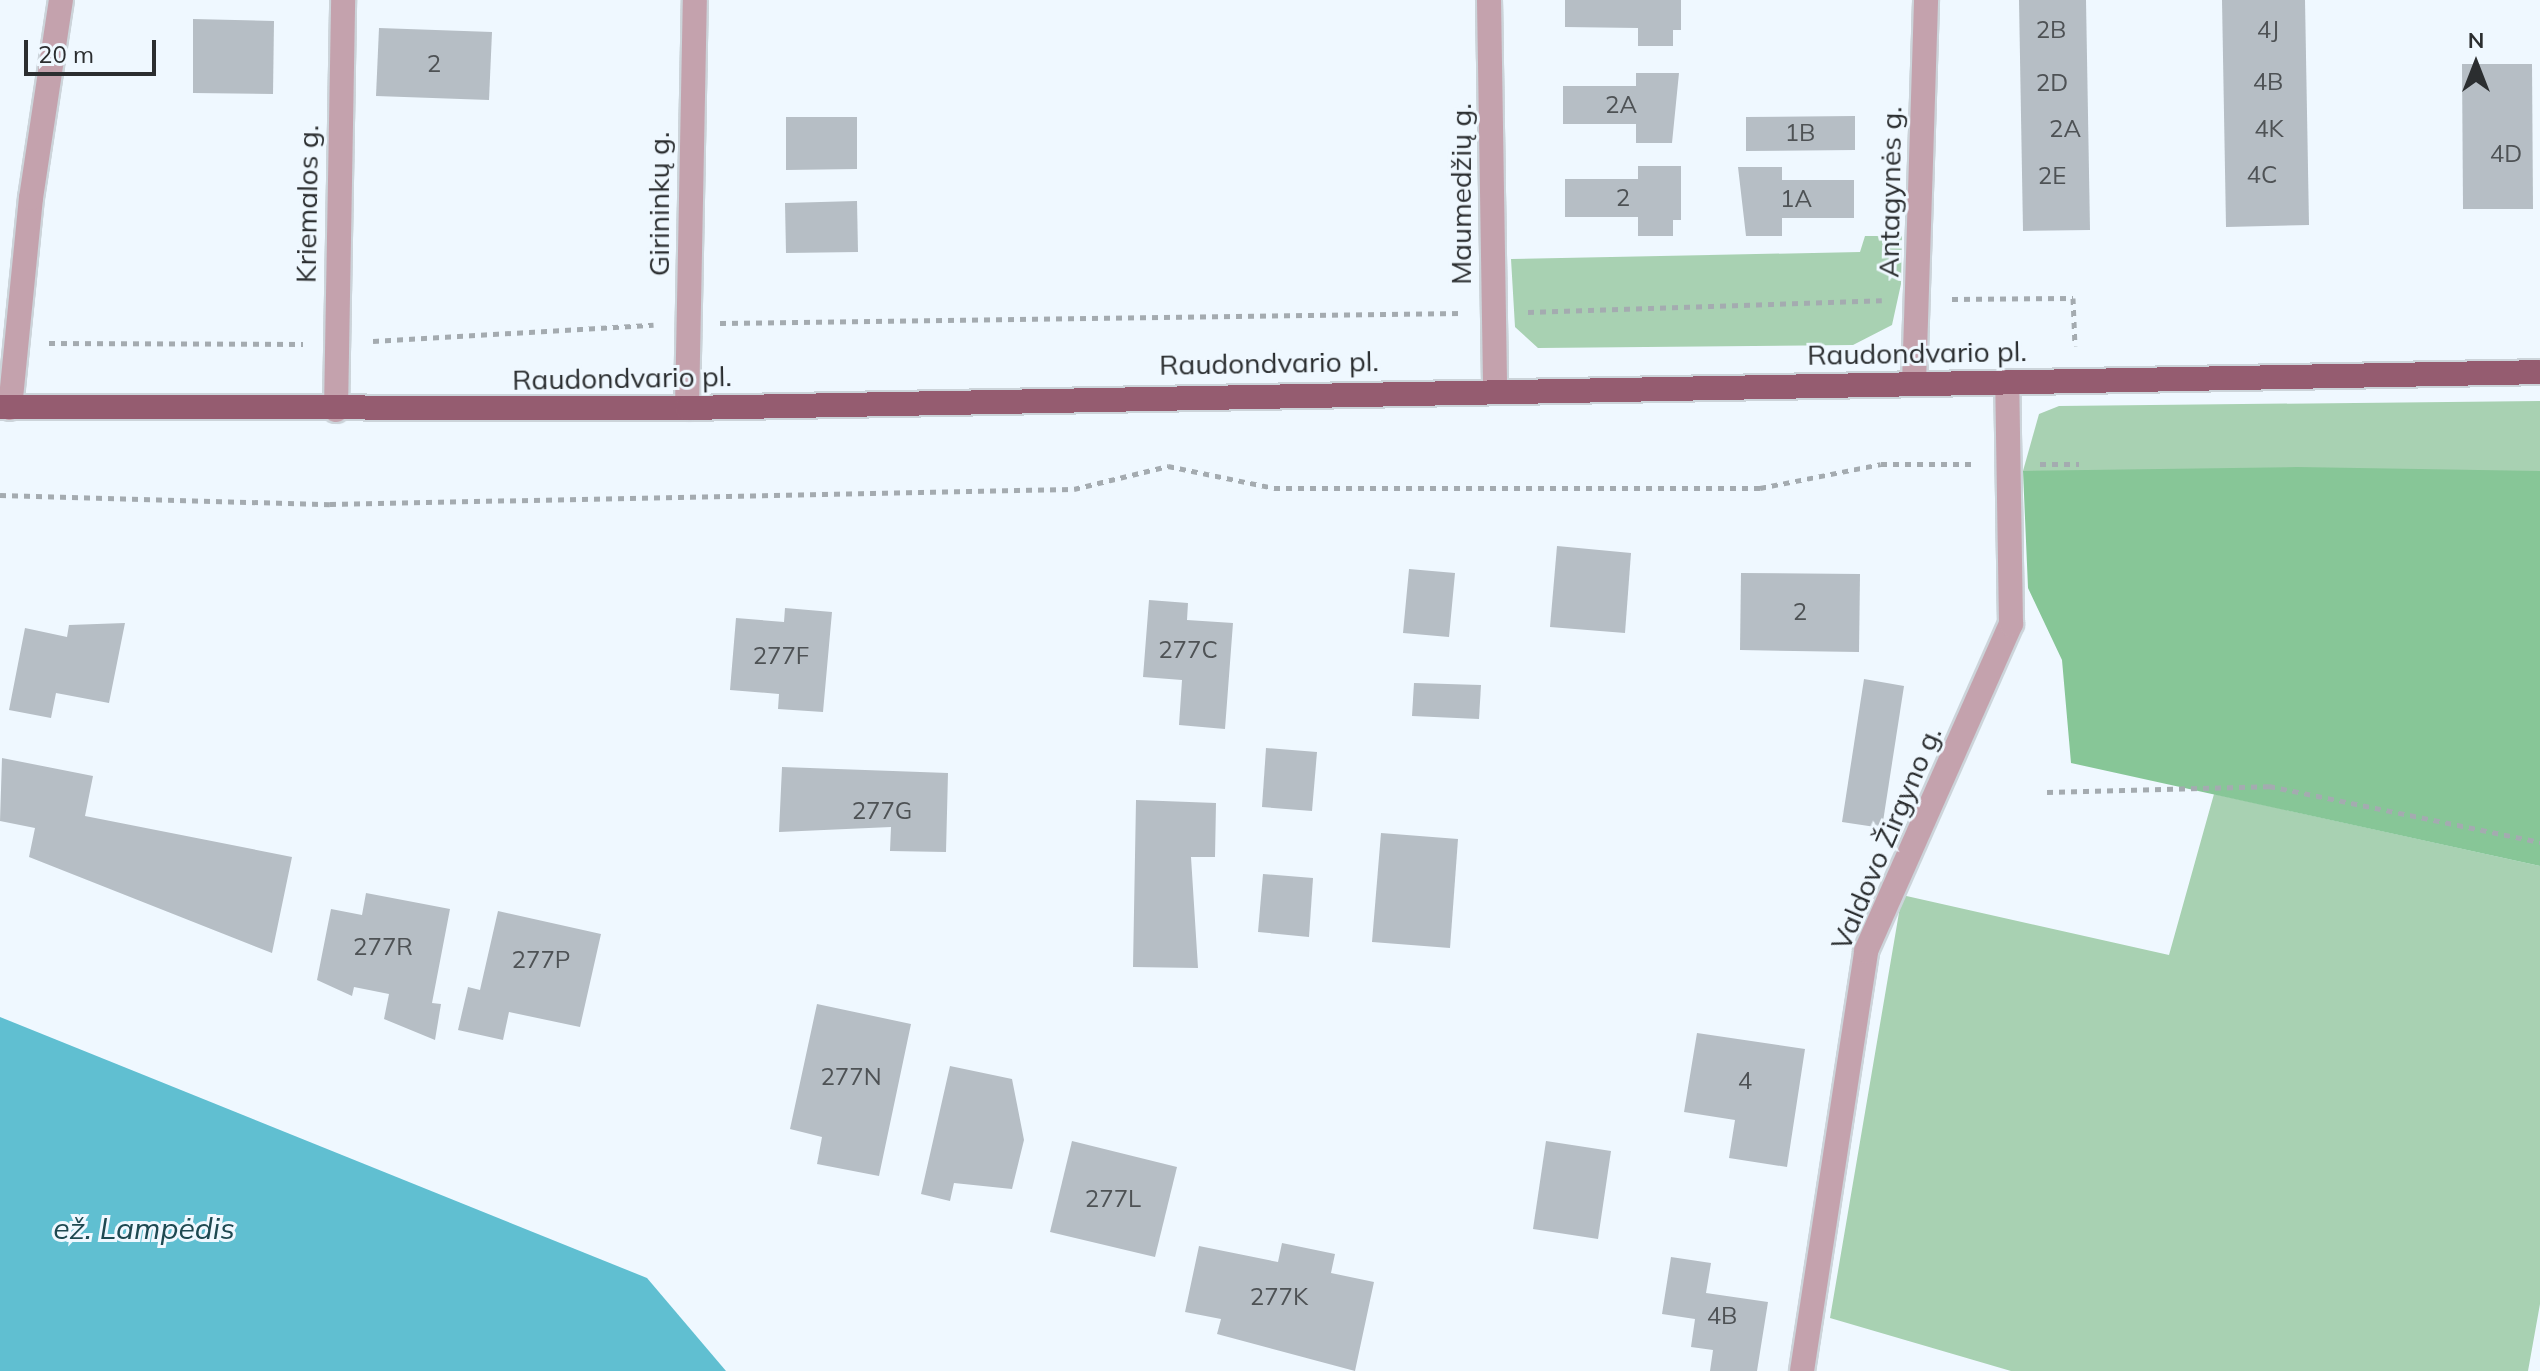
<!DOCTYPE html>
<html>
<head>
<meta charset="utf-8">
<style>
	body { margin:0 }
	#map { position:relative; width:2540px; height:1371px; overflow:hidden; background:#eff8ff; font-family:Mulish,sans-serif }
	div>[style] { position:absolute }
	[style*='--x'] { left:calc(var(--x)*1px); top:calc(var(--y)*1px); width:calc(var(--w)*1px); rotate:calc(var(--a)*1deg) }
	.green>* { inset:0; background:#a8d1b2 }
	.forest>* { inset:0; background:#87c697 }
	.water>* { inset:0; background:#60bfd1 }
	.building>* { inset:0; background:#b6bec5 }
	.path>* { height:5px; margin-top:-2.5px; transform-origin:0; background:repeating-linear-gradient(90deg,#a4abb0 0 6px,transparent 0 12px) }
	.roads { filter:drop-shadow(2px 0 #ccd4da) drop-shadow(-2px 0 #ccd4da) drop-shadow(0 2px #ccd4da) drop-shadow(0 -2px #ccd4da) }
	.street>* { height:24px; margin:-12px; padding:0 12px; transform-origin:12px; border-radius:12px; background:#c4a2ad }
	.primary>* { height:24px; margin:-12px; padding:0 12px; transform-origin:12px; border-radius:12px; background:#955c70 }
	span { translate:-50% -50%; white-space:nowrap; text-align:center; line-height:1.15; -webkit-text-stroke:6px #eff8ff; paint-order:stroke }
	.number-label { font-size:24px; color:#4e5255 }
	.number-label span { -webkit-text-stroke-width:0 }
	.street-label { font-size:28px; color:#2b2e30 }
	.water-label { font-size:30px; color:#1e4951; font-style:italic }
	.north { position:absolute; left:2436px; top:24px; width:80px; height:80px; -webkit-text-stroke:6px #eff8ff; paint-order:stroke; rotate:0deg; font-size:22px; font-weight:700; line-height:32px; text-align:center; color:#2b2e30 }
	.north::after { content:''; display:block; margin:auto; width:28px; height:36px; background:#2b2e30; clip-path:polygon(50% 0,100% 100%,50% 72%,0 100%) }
	.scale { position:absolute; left:24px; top:40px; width:132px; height:36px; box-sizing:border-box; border:4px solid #2b2e30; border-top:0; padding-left:10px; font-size:24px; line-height:28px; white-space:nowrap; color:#2b2e30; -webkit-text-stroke:6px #eff8ff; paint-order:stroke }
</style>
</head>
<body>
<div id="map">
	<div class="green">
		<div style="clip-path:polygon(1865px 236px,1902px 236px,1901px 284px,1892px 325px,1853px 345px,1538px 348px,1515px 327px,1511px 259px,1860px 252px)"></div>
		<div style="clip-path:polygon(2540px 401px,2540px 471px,2023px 471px,2039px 414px,2059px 406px)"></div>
		<div style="clip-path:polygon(2214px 794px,2540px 866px,2540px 1304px,2528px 1371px,2011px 1371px,1830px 1318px,1902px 895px,2169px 955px)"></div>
	</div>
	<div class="forest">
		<div style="clip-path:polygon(2297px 467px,2540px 471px,2540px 866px,2071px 763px,2062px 660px,2028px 588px,2023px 471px)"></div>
	</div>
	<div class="water">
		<div style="clip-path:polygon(0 1017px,647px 1278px,726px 1371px,0 1371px)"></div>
	</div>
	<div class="building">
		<div style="clip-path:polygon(1565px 0,1681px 0,1681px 30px,1673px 30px,1673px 46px,1638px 46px,1638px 28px,1565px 27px)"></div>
		<div style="clip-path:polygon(2019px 0,2086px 0,2090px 230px,2023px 231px)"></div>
		<div style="clip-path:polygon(2222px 0,2305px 0,2309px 225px,2226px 227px)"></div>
		<div style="clip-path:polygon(193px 19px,274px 21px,273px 94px,193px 93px)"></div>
		<div style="clip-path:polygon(379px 28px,492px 32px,489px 100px,376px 96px)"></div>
		<div style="clip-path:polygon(2462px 64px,2532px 64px,2533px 209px,2463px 209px)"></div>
		<div style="clip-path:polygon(1636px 73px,1679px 73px,1672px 143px,1636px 143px,1636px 124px,1563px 124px,1563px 86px,1636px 86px)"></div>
		<div style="clip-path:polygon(1855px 116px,1855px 150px,1746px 151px,1746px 117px)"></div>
		<div style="clip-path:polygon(786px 117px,857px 117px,857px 169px,786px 170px)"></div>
		<div style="clip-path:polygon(1638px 166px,1681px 166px,1681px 220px,1673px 220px,1673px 236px,1638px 236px,1638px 217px,1565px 217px,1565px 179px,1638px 179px)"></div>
		<div style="clip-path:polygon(1738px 167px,1782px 167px,1782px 180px,1854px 180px,1854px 218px,1782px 218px,1782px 236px,1746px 236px)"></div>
		<div style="clip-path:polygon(857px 201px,858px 252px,786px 253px,785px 203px)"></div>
		<div style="clip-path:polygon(1557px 546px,1631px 553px,1625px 633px,1550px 627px)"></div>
		<div style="clip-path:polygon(1409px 569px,1455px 573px,1449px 637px,1403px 633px)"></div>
		<div style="clip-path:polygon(1741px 573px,1860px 574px,1859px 652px,1740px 650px)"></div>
		<div style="clip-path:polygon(1149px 600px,1188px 603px,1187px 620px,1233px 623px,1225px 729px,1179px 725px,1182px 680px,1143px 677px)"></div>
		<div style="clip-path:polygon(785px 608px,832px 612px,823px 712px,778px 709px,779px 694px,730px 690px,736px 618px,784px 622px)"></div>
		<div style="clip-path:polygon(125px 623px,109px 703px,56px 693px,51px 718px,9px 710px,25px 628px,67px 637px,69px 625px)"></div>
		<div style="clip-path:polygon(1864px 679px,1904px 686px,1882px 828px,1842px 822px)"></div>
		<div style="clip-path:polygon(1414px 683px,1481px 685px,1479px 719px,1412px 716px)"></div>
		<div style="clip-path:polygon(1266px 748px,1317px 752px,1312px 811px,1262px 807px)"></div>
		<div style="clip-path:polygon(2px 758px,93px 776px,85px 816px,292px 857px,272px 953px,29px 857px,35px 828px,0 821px)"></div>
		<div style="clip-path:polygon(782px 767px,948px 773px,946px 852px,890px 851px,891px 827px,779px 832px)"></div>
		<div style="clip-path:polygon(1136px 800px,1216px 803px,1215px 857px,1191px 857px,1198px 968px,1133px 967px)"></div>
		<div style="clip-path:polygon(1381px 833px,1458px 839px,1450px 948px,1372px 942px)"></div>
		<div style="clip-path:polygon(1263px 874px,1313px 878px,1309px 937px,1258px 932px)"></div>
		<div style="clip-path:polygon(366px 893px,450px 909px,432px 1003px,441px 1004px,435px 1040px,384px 1019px,389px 994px,354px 987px,352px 996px,317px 980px,331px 909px,362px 915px)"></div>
		<div style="clip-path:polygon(498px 911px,601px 934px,580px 1027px,509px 1012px,503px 1040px,458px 1030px,468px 987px,480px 990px)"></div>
		<div style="clip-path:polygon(817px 1004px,911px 1024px,879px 1176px,817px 1164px,822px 1137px,790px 1129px)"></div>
		<div style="clip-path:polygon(1697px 1033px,1805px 1049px,1787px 1167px,1729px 1158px,1735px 1120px,1684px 1112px)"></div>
		<div style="clip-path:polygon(950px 1066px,1012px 1079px,1024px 1140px,1012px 1189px,954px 1183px,950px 1201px,921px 1194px)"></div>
		<div style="clip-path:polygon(1072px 1141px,1177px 1167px,1155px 1257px,1050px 1232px)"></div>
		<div style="clip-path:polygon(1546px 1141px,1611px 1151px,1598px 1239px,1533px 1229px)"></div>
		<div style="clip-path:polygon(1282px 1243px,1335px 1254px,1331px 1273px,1374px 1282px,1355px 1371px,1217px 1334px,1221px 1319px,1185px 1312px,1199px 1246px,1278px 1262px)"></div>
		<div style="clip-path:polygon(1671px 1257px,1711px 1263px,1706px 1293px,1768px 1302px,1757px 1371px,1710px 1371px,1713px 1350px,1691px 1347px,1695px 1319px,1662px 1314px)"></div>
	</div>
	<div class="path">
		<div style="--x:1952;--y:299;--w:121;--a:-0.5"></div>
		<div style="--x:2073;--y:298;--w:48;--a:87.6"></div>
		<div style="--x:1528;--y:312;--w:354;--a:-1.9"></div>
		<div style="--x:720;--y:323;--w:742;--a:-0.77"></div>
		<div style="--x:373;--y:341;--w:281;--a:-3.3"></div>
		<div style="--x:49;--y:343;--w:254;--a:0.2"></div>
		<div style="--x:2040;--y:464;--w:39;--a:0"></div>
		<div style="--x:0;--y:495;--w:330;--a:1.6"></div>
		<div style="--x:330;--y:504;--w:744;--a:-1.16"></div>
		<div style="--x:1074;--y:489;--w:97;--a:-13.7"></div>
		<div style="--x:1168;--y:466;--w:108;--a:11.7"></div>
		<div style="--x:1274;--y:488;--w:486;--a:0"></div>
		<div style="--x:1760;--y:488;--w:123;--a:-11.2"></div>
		<div style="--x:1881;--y:464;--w:93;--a:0"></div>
		<div style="--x:2047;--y:792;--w:222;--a:-1.5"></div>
		<div style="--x:2269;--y:786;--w:277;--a:11.7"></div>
	</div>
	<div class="roads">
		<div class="street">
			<div style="--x:1489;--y:0;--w:388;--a:89.1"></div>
			<div style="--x:1914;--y:384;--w:384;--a:-88.2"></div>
			<div style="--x:10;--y:408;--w:211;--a:-84.3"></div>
			<div style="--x:31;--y:198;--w:200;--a:-81.4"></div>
			<div style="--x:687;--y:408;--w:408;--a:-88.9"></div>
			<div style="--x:336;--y:410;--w:410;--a:-89"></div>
			<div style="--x:1802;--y:1371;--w:425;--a:-81.3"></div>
			<div style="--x:1866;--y:951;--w:358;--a:-66.1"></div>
			<div style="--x:2011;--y:624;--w:242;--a:-90.9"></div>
		</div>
		<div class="primary">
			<div style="--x:0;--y:407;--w:687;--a:0.08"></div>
			<div style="--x:687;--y:408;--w:1853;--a:-1.11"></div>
		</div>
	</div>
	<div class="number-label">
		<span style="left:2051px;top:30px">2B</span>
		<span style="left:2268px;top:30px">4J</span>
		<span style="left:434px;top:64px">2</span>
		<span style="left:2268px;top:82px">4B</span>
		<span style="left:2052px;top:83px">2D</span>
		<span style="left:1621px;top:105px">2A</span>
		<span style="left:2065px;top:129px">2A</span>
		<span style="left:2269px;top:129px">4K</span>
		<span style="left:1800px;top:133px">1B</span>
		<span style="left:2506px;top:154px">4D</span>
		<span style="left:2262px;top:175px">4C</span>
		<span style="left:2052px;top:176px">2E</span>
		<span style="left:1623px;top:198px">2</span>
		<span style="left:1796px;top:199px">1A</span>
		<span style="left:1800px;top:612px">2</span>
		<span style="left:1188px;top:650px">277C</span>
		<span style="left:781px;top:656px">277F</span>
		<span style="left:882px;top:811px">277G</span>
		<span style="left:383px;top:947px">277R</span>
		<span style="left:541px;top:960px">277P</span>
		<span style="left:851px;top:1077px">277N</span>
		<span style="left:1745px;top:1081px">4</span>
		<span style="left:1113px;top:1199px">277L</span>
		<span style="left:1279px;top:1297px">277K</span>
		<span style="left:1722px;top:1316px">4B</span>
	</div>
	<div class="street-label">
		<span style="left:1890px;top:192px;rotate:-89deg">Antagynės g.</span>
		<span style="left:1461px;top:194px;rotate:-90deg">Maumedžių g.</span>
		<span style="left:307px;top:204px;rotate:-89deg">Kriemalos g.</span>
		<span style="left:659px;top:204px;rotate:-90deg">Girininkų g.</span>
		<span style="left:1917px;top:353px;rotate:-1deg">Raudondvario pl.</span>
		<span style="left:1269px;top:363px;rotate:-1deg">Raudondvario pl.</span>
		<span style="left:622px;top:378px;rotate:-1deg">Raudondvario pl.</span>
		<span style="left:1886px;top:838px;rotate:-67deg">Valdovo Žirgyno g.</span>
	</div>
	<div class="water-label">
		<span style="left:144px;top:1228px">ež. Lampėdis</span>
	</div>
	<div class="north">N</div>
	<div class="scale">20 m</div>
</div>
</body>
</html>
